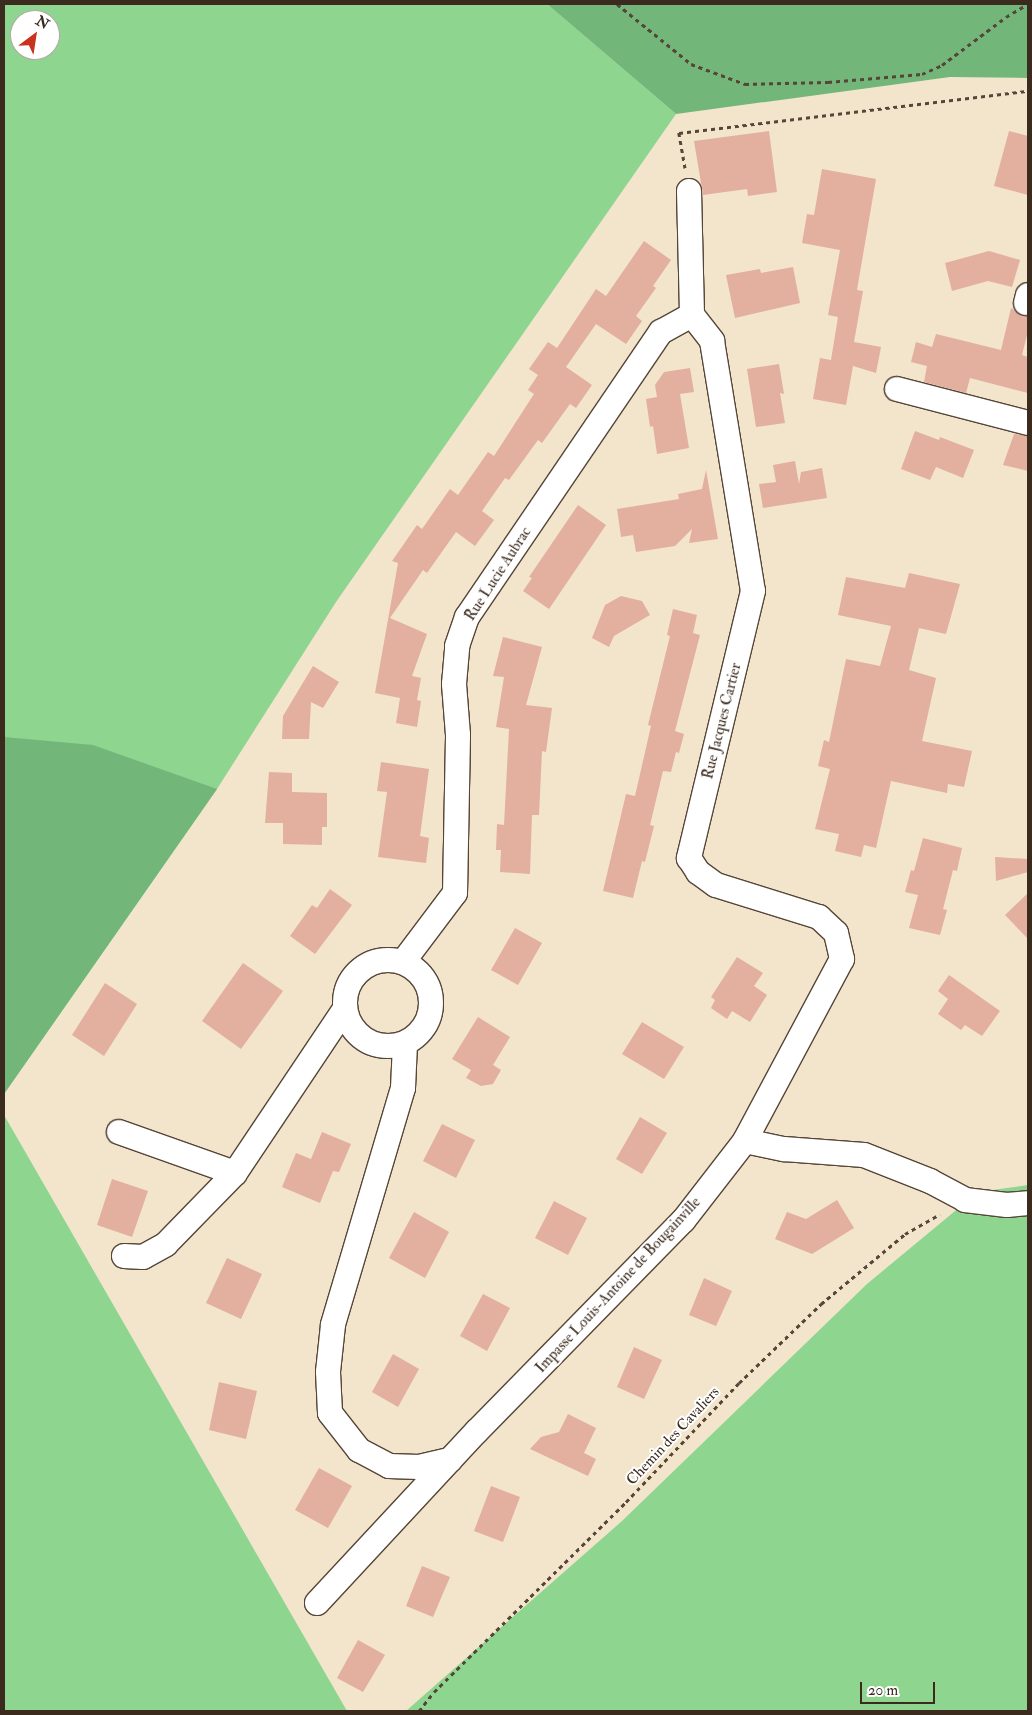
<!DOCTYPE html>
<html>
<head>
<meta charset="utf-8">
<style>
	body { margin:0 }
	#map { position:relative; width:1032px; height:1715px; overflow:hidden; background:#f2e5cc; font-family:"IM FELL Double Pica",serif }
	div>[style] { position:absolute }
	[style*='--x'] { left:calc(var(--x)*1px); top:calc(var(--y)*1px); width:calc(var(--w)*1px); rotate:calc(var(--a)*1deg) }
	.green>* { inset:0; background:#8ed58f }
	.forest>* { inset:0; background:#72b67a }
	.building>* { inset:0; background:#e3af9f }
	.path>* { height:3px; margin-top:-1.5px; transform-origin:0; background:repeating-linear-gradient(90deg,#564638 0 4px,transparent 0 8px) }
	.roads { filter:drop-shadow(1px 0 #564638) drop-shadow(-1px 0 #564638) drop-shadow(0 1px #564638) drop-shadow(0 -1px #564638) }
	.street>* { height:24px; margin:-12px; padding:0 12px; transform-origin:12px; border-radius:12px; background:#fff }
	.street>.ring { margin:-12px; padding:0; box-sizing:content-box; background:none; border:24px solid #fff; border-radius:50% }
	span { translate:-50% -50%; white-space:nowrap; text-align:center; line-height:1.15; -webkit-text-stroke:4px #fff; paint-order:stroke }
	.street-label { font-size:15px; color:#3b2a1e }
	.frame { position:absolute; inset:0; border:5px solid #3b2a1e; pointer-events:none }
	.north { position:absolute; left:10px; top:10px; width:50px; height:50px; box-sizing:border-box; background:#fff; border:1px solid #b1aaa5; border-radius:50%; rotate:31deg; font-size:14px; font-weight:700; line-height:20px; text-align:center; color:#3b2a1e }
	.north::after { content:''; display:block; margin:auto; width:18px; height:22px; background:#c8321e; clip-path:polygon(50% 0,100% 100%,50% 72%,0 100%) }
	.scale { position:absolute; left:860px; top:1682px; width:75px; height:22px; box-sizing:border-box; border:2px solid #3b2a1e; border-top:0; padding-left:6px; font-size:15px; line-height:18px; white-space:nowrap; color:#3b2a1e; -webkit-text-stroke:4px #fff; paint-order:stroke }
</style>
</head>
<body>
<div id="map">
	<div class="green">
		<div style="clip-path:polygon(evenodd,4px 4px,547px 4px,676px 114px,336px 602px,217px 789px,4px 1094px,4px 4px,20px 20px,50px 20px,50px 50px,20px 50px,20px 20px)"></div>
		<div style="clip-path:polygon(4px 1115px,347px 1711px,4px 1711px)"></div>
		<div style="clip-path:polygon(1028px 1185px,1028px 1711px,406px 1711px,622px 1521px,867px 1284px,978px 1192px)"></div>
	</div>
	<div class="forest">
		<div style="clip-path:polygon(547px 4px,1028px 4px,1028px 78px,950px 77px,676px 114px)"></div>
		<div style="clip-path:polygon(4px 737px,93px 745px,217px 789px,4px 1094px)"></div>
	</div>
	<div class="building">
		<div style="clip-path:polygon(769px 131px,777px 192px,748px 196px,747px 189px,703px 195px,694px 141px)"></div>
		<div style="clip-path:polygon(1009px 131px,1028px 136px,1028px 195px,994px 186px)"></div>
		<div style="clip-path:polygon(822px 169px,876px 179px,857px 290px,863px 291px,854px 342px,881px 347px,876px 373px,853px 366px,846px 405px,813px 399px,820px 358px,831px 360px,838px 317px,828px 315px,840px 250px,802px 243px,807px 214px,814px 215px)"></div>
		<div style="clip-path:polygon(644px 241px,671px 260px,653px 286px,656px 288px,636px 316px,642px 321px,626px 344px,596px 324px,566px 367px,592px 385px,576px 408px,570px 404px,542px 443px,538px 440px,509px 480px,505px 478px,482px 511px,494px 520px,475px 546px,456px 532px,427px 573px,423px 570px,390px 618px,427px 634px,412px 676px,421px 678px,417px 700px,421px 701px,417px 727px,396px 723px,400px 698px,375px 693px,398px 563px,392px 561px,417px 525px,422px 529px,450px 489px,458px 495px,488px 452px,494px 456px,534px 394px,528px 390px,538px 375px,529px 369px,548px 342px,557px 348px,596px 289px,606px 296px)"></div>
		<div style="clip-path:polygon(989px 251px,1020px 260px,1012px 287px,988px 281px,952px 291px,945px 263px)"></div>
		<div style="clip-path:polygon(793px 267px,800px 303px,735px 318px,726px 275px,760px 269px,761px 273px)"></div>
		<div style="clip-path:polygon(1011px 308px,1022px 316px,1028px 316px,1028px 331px,1022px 355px,1028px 357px,1028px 393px,970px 378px,966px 393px,924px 382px,927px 366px,911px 362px,916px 342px,932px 347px,936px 334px,1001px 350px)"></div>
		<div style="clip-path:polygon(779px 364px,784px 394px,780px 393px,785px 423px,756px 427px,747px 369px)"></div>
		<div style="clip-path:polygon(690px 368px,694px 392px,680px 394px,689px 448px,657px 454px,653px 426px,650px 427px,646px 399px,657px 397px,655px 385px,664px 372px)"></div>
		<div style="clip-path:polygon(915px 431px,939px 440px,940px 437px,974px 450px,963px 478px,936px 467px,930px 480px,901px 469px)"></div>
		<div style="clip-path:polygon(1014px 434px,1028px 436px,1028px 471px,1003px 465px)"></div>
		<div style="clip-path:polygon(795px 461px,799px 484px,801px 472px,822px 468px,827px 498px,763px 508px,759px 484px,776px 482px,773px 465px)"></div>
		<div style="clip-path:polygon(706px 470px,718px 539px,689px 543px,692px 529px,675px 546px,636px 552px,633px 535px,621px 537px,617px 509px,679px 499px,678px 494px,702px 489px)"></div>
		<div style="clip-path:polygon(578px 505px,606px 525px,549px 609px,523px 591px,532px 578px,529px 577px)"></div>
		<div style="clip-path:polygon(909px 573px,960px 584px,946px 634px,919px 628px,909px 670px,936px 678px,922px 741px,972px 751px,964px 787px,948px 784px,947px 793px,891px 781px,876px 848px,864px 845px,861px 857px,835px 851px,839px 834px,815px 829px,830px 769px,818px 766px,824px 740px,829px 742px,846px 659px,880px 666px,891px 626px,838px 615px,846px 577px,905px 588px)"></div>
		<div style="clip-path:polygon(621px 596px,642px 601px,650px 615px,614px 636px,609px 647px,592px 638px,605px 605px)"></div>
		<div style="clip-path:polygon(673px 609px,697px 615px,693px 633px,700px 635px,675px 731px,684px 734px,679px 753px,676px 752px,671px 772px,663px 771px,650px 825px,654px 826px,645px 862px,642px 861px,633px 898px,603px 891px,626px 794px,635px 796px,651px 726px,648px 725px,670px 636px,667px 635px)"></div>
		<div style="clip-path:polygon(503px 637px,542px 647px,526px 705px,552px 708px,546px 752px,542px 751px,539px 815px,532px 815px,530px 874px,500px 872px,501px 850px,496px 850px,497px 824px,504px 825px,509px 729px,496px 727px,504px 677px,493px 676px)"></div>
		<div style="clip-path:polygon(313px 666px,339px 682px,323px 708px,311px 702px,309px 739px,282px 739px,283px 716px)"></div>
		<div style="clip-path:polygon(381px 762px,429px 769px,420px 836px,429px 838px,426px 863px,378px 857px,387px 792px,377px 791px)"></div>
		<div style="clip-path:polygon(269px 772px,292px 773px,292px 792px,327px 793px,327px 827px,322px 827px,322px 845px,283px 844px,283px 823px,265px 823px)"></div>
		<div style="clip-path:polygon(923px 838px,962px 848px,957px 871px,953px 870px,943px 909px,947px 910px,940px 935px,909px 928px,918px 895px,905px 892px,911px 870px,914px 871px)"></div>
		<div style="clip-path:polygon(995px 857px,1028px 859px,1028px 872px,996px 881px)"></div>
		<div style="clip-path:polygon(330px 889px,352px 905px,315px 954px,290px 936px,312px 905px,317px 908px)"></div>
		<div style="clip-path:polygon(1028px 893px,1028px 939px,1005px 915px)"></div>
		<div style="clip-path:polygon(515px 928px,542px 943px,518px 985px,491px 970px)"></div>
		<div style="clip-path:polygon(737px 957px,763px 973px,754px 986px,767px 995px,750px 1022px,732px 1011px,727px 1019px,711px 1008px,715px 1000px,711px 997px)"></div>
		<div style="clip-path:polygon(243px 963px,283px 991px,241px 1049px,202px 1021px)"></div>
		<div style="clip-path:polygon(949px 975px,1000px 1011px,982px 1036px,965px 1025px,961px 1030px,938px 1014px,948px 999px,938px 991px)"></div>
		<div style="clip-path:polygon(105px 983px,137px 1004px,104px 1056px,72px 1035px)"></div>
		<div style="clip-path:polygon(478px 1017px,510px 1037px,493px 1065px,501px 1070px,493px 1084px,481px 1086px,466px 1078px,471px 1070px,452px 1059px)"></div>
		<div style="clip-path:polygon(642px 1022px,684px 1047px,664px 1079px,622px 1054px)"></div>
		<div style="clip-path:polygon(640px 1117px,667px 1133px,642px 1174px,616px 1159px)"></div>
		<div style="clip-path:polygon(442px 1124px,475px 1140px,456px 1178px,423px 1161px)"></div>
		<div style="clip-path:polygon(322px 1132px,351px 1144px,339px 1172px,333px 1171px,320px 1203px,282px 1187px,296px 1153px,311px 1159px)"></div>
		<div style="clip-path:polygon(112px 1179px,148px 1191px,132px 1237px,97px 1225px)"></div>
		<div style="clip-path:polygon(837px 1200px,854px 1228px,812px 1254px,775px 1239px,787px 1212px,806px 1219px)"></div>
		<div style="clip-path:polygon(554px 1201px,587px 1218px,568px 1255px,535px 1238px)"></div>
		<div style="clip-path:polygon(414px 1212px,449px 1232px,425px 1278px,389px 1258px)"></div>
		<div style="clip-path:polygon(227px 1258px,262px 1274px,241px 1319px,206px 1303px)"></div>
		<div style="clip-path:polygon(704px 1278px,732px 1291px,716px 1326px,689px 1315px)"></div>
		<div style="clip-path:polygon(483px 1294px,510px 1308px,487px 1351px,460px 1336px)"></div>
		<div style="clip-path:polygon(634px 1347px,662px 1360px,644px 1399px,617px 1387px)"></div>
		<div style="clip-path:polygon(393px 1354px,419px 1369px,398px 1407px,372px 1392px)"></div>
		<div style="clip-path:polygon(219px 1382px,257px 1391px,246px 1439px,209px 1430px)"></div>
		<div style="clip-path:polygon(568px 1414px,596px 1428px,584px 1453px,596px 1459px,588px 1476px,530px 1449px,541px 1437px,559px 1432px)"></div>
		<div style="clip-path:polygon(319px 1468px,352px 1486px,328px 1528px,295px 1510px)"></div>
		<div style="clip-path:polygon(491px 1486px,520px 1497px,503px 1542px,474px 1531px)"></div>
		<div style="clip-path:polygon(422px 1566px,450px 1577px,433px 1617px,406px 1606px)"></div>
		<div style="clip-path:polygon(358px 1640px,385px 1655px,363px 1692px,337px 1678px)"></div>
	</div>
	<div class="path">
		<div style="--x:617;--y:4;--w:95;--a:39"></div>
		<div style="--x:691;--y:64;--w:58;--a:20.3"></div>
		<div style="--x:745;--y:84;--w:83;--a:-1.4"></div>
		<div style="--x:828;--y:82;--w:94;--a:-4.9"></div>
		<div style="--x:922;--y:74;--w:22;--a:-24"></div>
		<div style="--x:942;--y:65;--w:80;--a:-36.9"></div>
		<div style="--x:1006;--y:17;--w:26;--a:-31"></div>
		<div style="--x:685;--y:168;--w:36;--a:-100"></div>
		<div style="--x:679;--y:133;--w:352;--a:-6.9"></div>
		<div style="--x:419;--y:1711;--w:24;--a:-52"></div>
		<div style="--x:434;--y:1692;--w:270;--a:-44.7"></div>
		<div style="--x:626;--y:1502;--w:164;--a:-46.5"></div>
		<div style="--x:739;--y:1383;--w:114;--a:-43.9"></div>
		<div style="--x:821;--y:1304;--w:109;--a:-39.8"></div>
		<div style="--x:905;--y:1234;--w:40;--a:-29.7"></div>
	</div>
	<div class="roads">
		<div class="street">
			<div style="--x:689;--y:191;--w:124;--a:88.6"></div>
			<div style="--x:692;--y:315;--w:33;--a:52"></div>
			<div style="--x:712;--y:341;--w:253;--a:80.7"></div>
			<div style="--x:753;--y:591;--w:275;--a:103.5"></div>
			<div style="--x:689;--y:858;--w:17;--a:57"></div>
			<div style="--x:698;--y:872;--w:22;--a:36"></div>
			<div style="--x:716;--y:885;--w:108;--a:17.3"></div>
			<div style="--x:819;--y:917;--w:23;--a:43"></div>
			<div style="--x:836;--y:933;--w:27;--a:77"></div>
			<div style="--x:842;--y:959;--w:206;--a:118.1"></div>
			<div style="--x:1026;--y:303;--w:8;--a:-76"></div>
			<div style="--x:897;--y:389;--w:135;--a:14.5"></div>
			<div class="ring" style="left:345px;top:960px;width:62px;height:62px"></div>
			<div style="--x:403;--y:962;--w:86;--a:-53"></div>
			<div style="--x:455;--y:893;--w:158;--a:-88.9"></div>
			<div style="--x:458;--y:735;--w:51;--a:-94.5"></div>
			<div style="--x:454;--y:684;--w:38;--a:-85"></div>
			<div style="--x:457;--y:646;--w:31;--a:-71"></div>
			<div style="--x:467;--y:617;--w:345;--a:-55.8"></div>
			<div style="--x:661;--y:332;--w:35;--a:-29"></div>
			<div style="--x:405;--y:1044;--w:44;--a:92.6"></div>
			<div style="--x:403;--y:1088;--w:247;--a:106.5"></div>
			<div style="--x:333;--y:1325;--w:47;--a:96.1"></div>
			<div style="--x:328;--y:1372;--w:41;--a:87.2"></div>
			<div style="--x:330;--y:1413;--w:47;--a:51.9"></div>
			<div style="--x:359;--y:1450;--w:34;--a:28"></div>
			<div style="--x:389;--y:1466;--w:30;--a:2"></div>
			<div style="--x:419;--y:1467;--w:32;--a:-13"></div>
			<div style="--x:119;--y:1132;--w:123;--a:19.5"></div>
			<div style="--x:124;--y:1256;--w:19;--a:3"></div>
			<div style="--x:143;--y:1257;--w:26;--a:-29"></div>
			<div style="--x:166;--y:1244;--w:99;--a:-45.8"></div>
			<div style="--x:235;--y:1173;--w:196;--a:-56.2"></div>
			<div style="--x:317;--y:1603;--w:235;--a:-47.1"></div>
			<div style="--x:477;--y:1431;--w:294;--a:-45.6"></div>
			<div style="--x:683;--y:1221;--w:101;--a:-52.2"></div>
			<div style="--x:745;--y:1141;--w:40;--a:12"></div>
			<div style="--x:784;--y:1149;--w:80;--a:4.3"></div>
			<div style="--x:864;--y:1155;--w:71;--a:21.5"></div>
			<div style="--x:930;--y:1181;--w:40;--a:28"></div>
			<div style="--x:965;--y:1200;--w:42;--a:6.8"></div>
			<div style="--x:1007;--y:1205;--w:21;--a:-5"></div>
		</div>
	</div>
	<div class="street-label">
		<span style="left:498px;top:574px;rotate:-57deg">Rue Lucie Aubrac</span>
		<span style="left:722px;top:721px;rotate:-76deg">Rue Jacques Cartier</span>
		<span style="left:618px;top:1285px;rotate:-47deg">Impasse Louis-Antoine de Bougainville</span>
		<span style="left:673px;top:1436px;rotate:-47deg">Chemin des Cavaliers</span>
	</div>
	<div class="frame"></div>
	<div class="north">N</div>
	<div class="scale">20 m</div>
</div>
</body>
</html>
